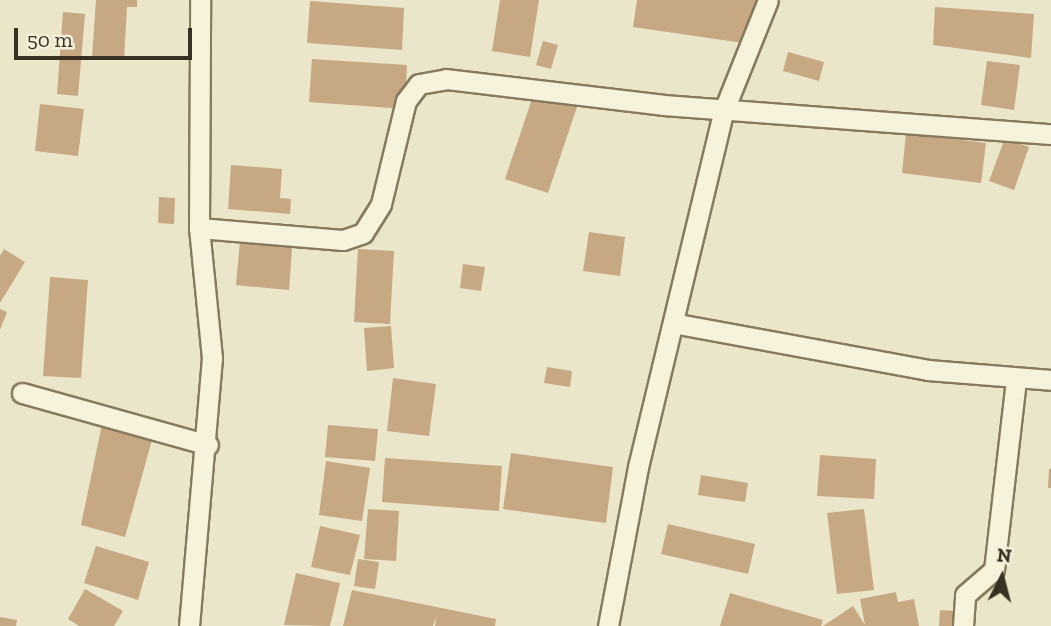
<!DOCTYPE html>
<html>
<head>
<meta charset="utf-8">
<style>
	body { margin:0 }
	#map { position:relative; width:1051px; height:626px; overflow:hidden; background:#ebe6ca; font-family:"Zilla Slab",serif }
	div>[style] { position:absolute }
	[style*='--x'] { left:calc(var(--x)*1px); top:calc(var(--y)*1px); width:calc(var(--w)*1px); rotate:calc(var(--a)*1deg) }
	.building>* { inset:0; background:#c6a883 }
	.roads { filter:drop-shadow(2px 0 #867a5f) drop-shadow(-2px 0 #867a5f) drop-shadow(0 2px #867a5f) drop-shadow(0 -2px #867a5f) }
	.street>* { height:19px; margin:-9.5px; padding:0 9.5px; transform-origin:9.5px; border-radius:9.5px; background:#f6f2dc }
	span { translate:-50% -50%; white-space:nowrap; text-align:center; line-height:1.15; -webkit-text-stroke:6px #f3efd9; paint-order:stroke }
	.north { position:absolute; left:967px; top:542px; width:70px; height:70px; -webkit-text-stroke:5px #f3efd9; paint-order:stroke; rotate:6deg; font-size:19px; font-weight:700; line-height:28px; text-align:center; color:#383022 }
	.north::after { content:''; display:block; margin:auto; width:24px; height:32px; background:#383022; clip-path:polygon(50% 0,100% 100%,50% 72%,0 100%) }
	.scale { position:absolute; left:14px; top:28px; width:178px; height:32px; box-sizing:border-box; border:4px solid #383022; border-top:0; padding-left:9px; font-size:21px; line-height:24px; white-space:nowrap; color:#383022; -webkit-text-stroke:5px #f3efd9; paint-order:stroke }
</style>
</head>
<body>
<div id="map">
	<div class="building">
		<div style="clip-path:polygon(96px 0,137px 0,137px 7px,127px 7px,124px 60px,92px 58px)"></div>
		<div style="clip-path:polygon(500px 0,539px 0,530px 57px,492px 51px)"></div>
		<div style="clip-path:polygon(637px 0,757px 0,750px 44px,633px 27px)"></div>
		<div style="clip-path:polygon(310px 1px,404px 8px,402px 50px,307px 43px)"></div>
		<div style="clip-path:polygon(935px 7px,1034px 14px,1031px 58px,933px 45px)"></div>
		<div style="clip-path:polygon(63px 12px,85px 14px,78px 96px,57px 94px)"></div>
		<div style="clip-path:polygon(543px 41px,558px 45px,551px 69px,536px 65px)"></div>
		<div style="clip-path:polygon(788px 52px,824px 62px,819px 81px,783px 71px)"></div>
		<div style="clip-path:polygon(312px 59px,407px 65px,405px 109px,309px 102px)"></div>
		<div style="clip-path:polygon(987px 61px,1020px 65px,1014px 110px,981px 105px)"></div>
		<div style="clip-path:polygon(535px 90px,578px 104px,548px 193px,505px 179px)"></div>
		<div style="clip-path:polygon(40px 104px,84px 109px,78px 156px,35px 151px)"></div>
		<div style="clip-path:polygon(906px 133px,986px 143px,981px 183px,902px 173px)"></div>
		<div style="clip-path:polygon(1005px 138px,1029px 147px,1014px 190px,989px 181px)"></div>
		<div style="clip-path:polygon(231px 165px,282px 169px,280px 198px,291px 199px,290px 214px,228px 209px)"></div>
		<div style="clip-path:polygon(159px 197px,175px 198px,174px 224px,158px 223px)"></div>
		<div style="clip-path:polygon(241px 230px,293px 235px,289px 290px,236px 285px)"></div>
		<div style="clip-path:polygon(589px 232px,625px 237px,620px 276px,583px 271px)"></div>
		<div style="clip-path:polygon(4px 249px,25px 262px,0 303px,0 256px)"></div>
		<div style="clip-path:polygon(358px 249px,394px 251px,390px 324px,354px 322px)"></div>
		<div style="clip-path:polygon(463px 264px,485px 267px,481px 291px,460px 288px)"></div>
		<div style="clip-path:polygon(50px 277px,88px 280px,81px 378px,43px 376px)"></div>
		<div style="clip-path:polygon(0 309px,7px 312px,0 330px)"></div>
		<div style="clip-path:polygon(391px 326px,394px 368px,367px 371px,364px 328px)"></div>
		<div style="clip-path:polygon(547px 367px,572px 371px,570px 387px,544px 383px)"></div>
		<div style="clip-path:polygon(393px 378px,436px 384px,429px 436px,387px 431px)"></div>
		<div style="clip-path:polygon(104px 415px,155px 429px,125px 537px,81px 525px)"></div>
		<div style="clip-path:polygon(328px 425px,378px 429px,375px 461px,325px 457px)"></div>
		<div style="clip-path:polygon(511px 453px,613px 467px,606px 523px,503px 509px)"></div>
		<div style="clip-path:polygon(820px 455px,876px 459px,874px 499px,817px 496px)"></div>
		<div style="clip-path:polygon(385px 458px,502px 466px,499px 511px,382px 502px)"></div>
		<div style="clip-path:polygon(326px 461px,370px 468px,362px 521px,319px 515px)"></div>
		<div style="clip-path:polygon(1049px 469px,1051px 469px,1051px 488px,1048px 488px)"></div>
		<div style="clip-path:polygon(701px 475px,748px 483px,745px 502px,698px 495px)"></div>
		<div style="clip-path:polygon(368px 509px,399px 511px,396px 561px,364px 559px)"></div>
		<div style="clip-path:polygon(864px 509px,874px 590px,837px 594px,827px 513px)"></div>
		<div style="clip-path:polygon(668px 524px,755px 544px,748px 574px,661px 554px)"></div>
		<div style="clip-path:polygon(320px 526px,360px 535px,350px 575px,311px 567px)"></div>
		<div style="clip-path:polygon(96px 546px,149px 562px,138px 600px,84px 583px)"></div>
		<div style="clip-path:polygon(358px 559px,379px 562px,375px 589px,354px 586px)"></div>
		<div style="clip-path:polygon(296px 573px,340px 583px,330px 626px,284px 625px)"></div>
		<div style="clip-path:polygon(85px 589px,123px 611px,114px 626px,79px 626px,68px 619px)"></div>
		<div style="clip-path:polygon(352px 590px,496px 619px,495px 626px,435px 626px,436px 617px,433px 626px,343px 626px)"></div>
		<div style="clip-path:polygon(896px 592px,898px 602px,914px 599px,919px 626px,823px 626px,853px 606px,865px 625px,860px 599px)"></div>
		<div style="clip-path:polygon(730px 593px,823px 620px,821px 626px,720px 626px)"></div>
		<div style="clip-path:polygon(940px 610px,958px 611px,957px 626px,939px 626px)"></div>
		<div style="clip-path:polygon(0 617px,17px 620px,16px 626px,0 626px)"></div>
	</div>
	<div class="roads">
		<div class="street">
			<div style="--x:199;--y:228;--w:144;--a:4.8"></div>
			<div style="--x:343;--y:240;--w:21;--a:-19"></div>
			<div style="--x:363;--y:233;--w:34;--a:-58"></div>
			<div style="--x:381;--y:204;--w:106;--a:-76.4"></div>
			<div style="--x:406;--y:101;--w:21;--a:-53"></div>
			<div style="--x:419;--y:84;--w:27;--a:-10"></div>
			<div style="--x:446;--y:79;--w:219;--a:6.8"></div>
			<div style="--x:663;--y:105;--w:389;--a:4.3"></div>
			<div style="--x:678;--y:324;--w:254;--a:10.4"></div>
			<div style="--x:928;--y:370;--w:123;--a:4.6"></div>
			<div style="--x:22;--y:393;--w:193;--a:15.6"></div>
			<div style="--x:189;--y:626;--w:269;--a:-85.1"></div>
			<div style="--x:212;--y:358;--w:131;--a:-95.7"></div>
			<div style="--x:199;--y:228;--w:228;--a:-89.7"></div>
			<div style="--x:608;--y:626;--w:162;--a:-79.3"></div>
			<div style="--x:638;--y:467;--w:367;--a:-76.5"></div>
			<div style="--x:724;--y:110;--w:118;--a:-68.2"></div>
			<div style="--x:963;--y:626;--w:31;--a:-86"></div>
			<div style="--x:965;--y:595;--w:38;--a:-41"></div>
			<div style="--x:994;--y:570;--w:190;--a:-83.4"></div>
		</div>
	</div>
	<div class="north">N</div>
	<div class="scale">50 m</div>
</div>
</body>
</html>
